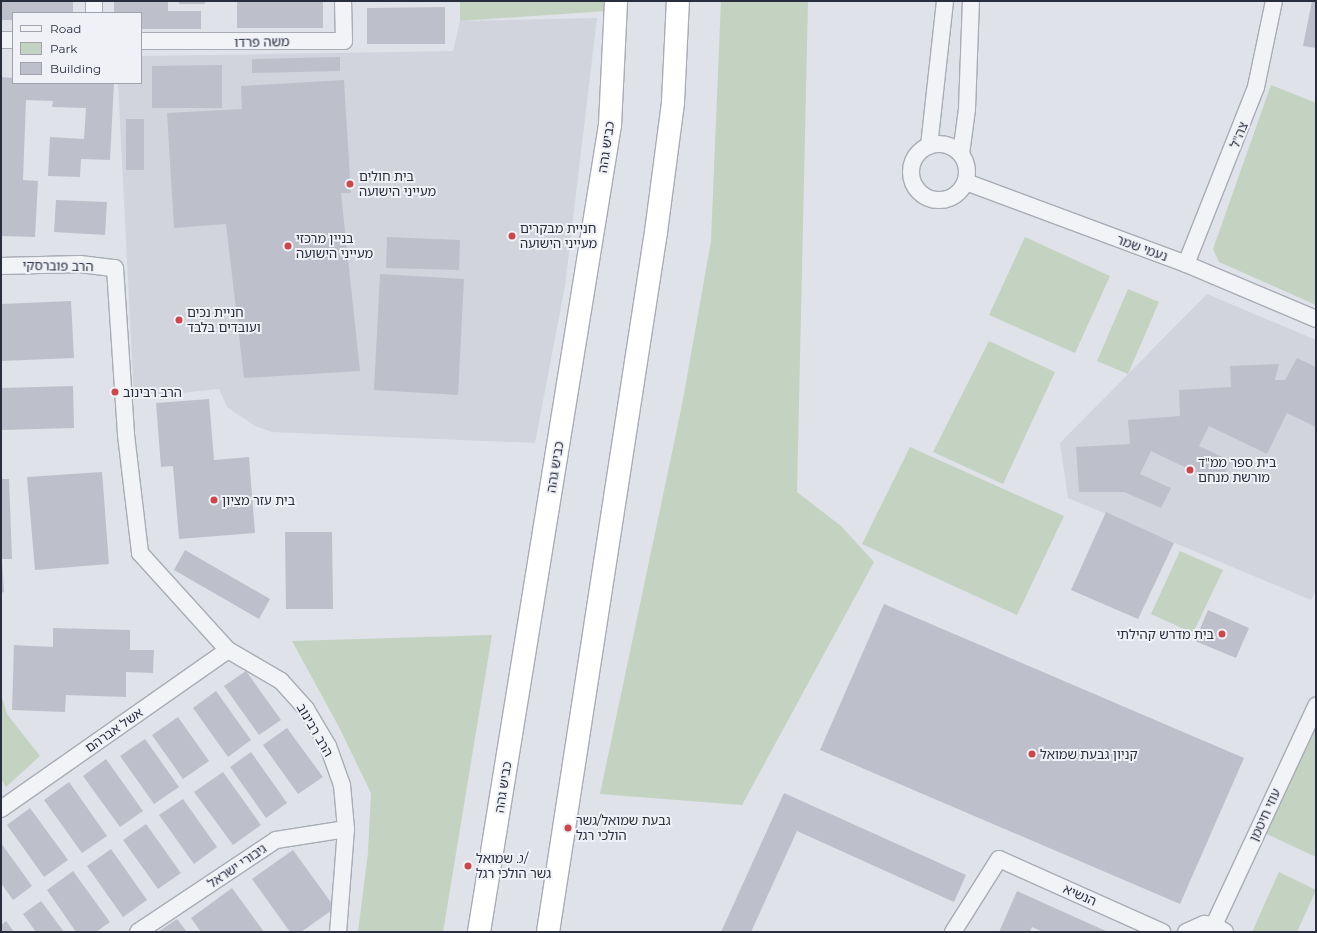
<!DOCTYPE html>
<html>
<head>
<meta charset="utf-8">
<style>
	body { margin:0 }
	#map { position:relative; width:1317px; height:933px; overflow:hidden; background:#dfe2e8; font-family:Montserrat,"Noto Sans Hebrew",sans-serif }
	div>[style] { position:absolute }
	[style*='--x'] { left:calc(var(--x)*1px); top:calc(var(--y)*1px); width:calc(var(--w)*1px); rotate:calc(var(--a)*1deg) }
	.built>* { inset:0; background:#d1d4dd }
	.green>* { inset:0; background:#c3d2c1 }
	.building>* { inset:0; background:#bdc0cb }
	.roads { filter:drop-shadow(1px 0 #a8acb5) drop-shadow(-1px 0 #a8acb5) drop-shadow(0 1px #a8acb5) drop-shadow(0 -1px #a8acb5) }
	.street>* { height:16px; margin:-8px; padding:0 8px; transform-origin:8px; border-radius:8px; background:#f2f3f7 }
	.street>.ring { margin:-8px; padding:0; box-sizing:content-box; background:none; border:16px solid #f2f3f7; border-radius:50% }
	.highway>* { height:22px; margin:-11px; padding:0 11px; transform-origin:11px; border-radius:11px; background:#fff }
	.dots>* { width:11px; height:11px; translate:-50% -50%; box-sizing:border-box; border:2px solid #eff1f6; border-radius:50% }
	span { translate:-50% -50%; white-space:nowrap; text-align:center; line-height:1.15; -webkit-text-stroke:4px #eff1f6; paint-order:stroke }
	.street-label { font-size:13px; color:#292e3f }
	.poi-label { font-size:13px; color:#292e3f }
	.left { translate:0 -50%; text-align:left }
	.right { translate:-100% -50%; text-align:right }
	.frame { position:absolute; inset:0; border:2px solid #292e3f; pointer-events:none }
	.legend { position:absolute; left:12px; top:12px; width:130px; height:72px; box-sizing:border-box; background:#eff1f6; border:1px solid #a0a3ad; margin:0; padding:5px 7px; list-style:none; font-size:12px; color:#292e3f }
	.legend li { display:flex; align-items:center; gap:8px; height:20px }
	.legend b { width:20px; border:1px solid #a0a3ad }
</style>
</head>
<body>
<div id="map">
	<div class="built">
		<div style="clip-path:polygon(597px 18px,565px 286px,535px 443px,272px 432px,255px 426px,227px 407px,219px 389px,134px 398px,118px 83px,141px 83px,141px 56px,453px 51px,460px 21px)"></div>
		<div style="clip-path:polygon(1207px 294px,1316px 340px,1316px 590px,1311px 600px,1068px 498px,1060px 443px)"></div>
	</div>
	<div class="green">
		<div style="clip-path:polygon(460px 1px,605px 1px,605px 11px,460px 21px)"></div>
		<div style="clip-path:polygon(721px 1px,808px 1px,797px 492px,841px 526px,874px 562px,742px 805px,600px 794px,682px 405px,711px 241px)"></div>
		<div style="clip-path:polygon(1271px 85px,1316px 103px,1316px 305px,1219px 262px,1213px 249px)"></div>
		<div style="clip-path:polygon(1025px 237px,1110px 276px,1075px 353px,989px 315px)"></div>
		<div style="clip-path:polygon(1128px 289px,1159px 302px,1128px 374px,1097px 361px)"></div>
		<div style="clip-path:polygon(989px 341px,1055px 372px,1003px 484px,933px 452px)"></div>
		<div style="clip-path:polygon(910px 447px,1064px 516px,1017px 615px,862px 544px)"></div>
		<div style="clip-path:polygon(1180px 551px,1223px 570px,1193px 633px,1151px 614px)"></div>
		<div style="clip-path:polygon(492px 635px,443px 932px,358px 932px,368px 853px,371px 793px,339px 727px,292px 641px)"></div>
		<div style="clip-path:polygon(1px 694px,7px 714px,40px 756px,6px 787px,1px 779px)"></div>
		<div style="clip-path:polygon(1316px 706px,1316px 857px,1258px 830px)"></div>
		<div style="clip-path:polygon(1279px 872px,1316px 890px,1297px 932px,1252px 932px)"></div>
	</div>
	<div class="building">
		<div style="clip-path:polygon(1px 1px,73px 1px,73px 13px,13px 13px,13px 20px,1px 20px)"></div>
		<div style="clip-path:polygon(114px 1px,168px 1px,168px 11px,201px 11px,201px 29px,141px 29px,141px 13px,114px 13px)"></div>
		<div style="clip-path:polygon(179px 1px,205px 1px,205px 4px,179px 4px)"></div>
		<div style="clip-path:polygon(237px 1px,323px 1px,323px 28px,237px 28px)"></div>
		<div style="clip-path:polygon(1312px 1px,1316px 1px,1316px 48px,1303px 46px)"></div>
		<div style="clip-path:polygon(445px 7px,445px 44px,367px 44px,367px 8px)"></div>
		<div style="clip-path:polygon(340px 57px,340px 71px,252px 73px,252px 59px)"></div>
		<div style="clip-path:polygon(222px 65px,222px 108px,152px 108px,152px 66px)"></div>
		<div style="clip-path:polygon(1px 77px,13px 78px,13px 83px,114px 83px,110px 160px,81px 159px,80px 177px,48px 176px,50px 137px,84px 139px,86px 108px,52px 107px,53px 101px,26px 100px,23px 180px,38px 181px,35px 237px,1px 236px)"></div>
		<div style="clip-path:polygon(344px 80px,351px 193px,341px 193px,360px 371px,244px 378px,226px 224px,174px 228px,167px 113px,242px 109px,241px 86px)"></div>
		<div style="clip-path:polygon(126px 119px,144px 119px,144px 170px,126px 170px)"></div>
		<div style="clip-path:polygon(56px 200px,107px 202px,105px 235px,54px 232px)"></div>
		<div style="clip-path:polygon(387px 237px,460px 240px,459px 270px,386px 268px)"></div>
		<div style="clip-path:polygon(380px 274px,464px 279px,458px 395px,374px 390px)"></div>
		<div style="clip-path:polygon(71px 301px,74px 358px,1px 361px,1px 304px)"></div>
		<div style="clip-path:polygon(1297px 358px,1316px 367px,1316px 427px,1287px 413px,1267px 454px,1209px 426px,1199px 446px,1231px 461px,1220px 484px,1151px 451px,1140px 474px,1171px 488px,1161px 508px,1124px 492px,1079px 492px,1076px 447px,1130px 444px,1128px 420px,1180px 416px,1179px 390px,1231px 387px,1230px 366px,1279px 364px,1275px 380px,1285px 380px)"></div>
		<div style="clip-path:polygon(73px 386px,74px 428px,1px 430px,1px 388px)"></div>
		<div style="clip-path:polygon(209px 399px,214px 460px,249px 457px,255px 533px,179px 539px,173px 466px,161px 467px,156px 403px)"></div>
		<div style="clip-path:polygon(102px 472px,109px 564px,35px 570px,27px 477px)"></div>
		<div style="clip-path:polygon(1px 479px,9px 479px,12px 559px,2px 559px,4px 592px,1px 593px)"></div>
		<div style="clip-path:polygon(1106px 512px,1174px 543px,1138px 619px,1071px 590px)"></div>
		<div style="clip-path:polygon(285px 532px,332px 532px,333px 609px,286px 609px)"></div>
		<div style="clip-path:polygon(185px 550px,270px 599px,259px 619px,174px 570px)"></div>
		<div style="clip-path:polygon(884px 604px,1244px 758px,1180px 904px,820px 750px)"></div>
		<div style="clip-path:polygon(1208px 610px,1249px 628px,1236px 658px,1195px 641px)"></div>
		<div style="clip-path:polygon(53px 628px,130px 630px,130px 650px,154px 650px,153px 673px,126px 672px,126px 697px,66px 695px,65px 712px,12px 710px,14px 645px,53px 647px)"></div>
		<div style="clip-path:polygon(246px 671px,281px 720px,259px 735px,224px 686px)"></div>
		<div style="clip-path:polygon(216px 691px,251px 740px,228px 757px,193px 708px)"></div>
		<div style="clip-path:polygon(178px 717px,209px 761px,183px 779px,152px 735px)"></div>
		<div style="clip-path:polygon(287px 728px,323px 777px,298px 794px,263px 745px)"></div>
		<div style="clip-path:polygon(145px 739px,179px 787px,154px 804px,120px 756px)"></div>
		<div style="clip-path:polygon(251px 752px,287px 803px,266px 818px,230px 767px)"></div>
		<div style="clip-path:polygon(106px 759px,143px 811px,120px 827px,83px 776px)"></div>
		<div style="clip-path:polygon(223px 772px,261px 825px,233px 845px,194px 792px)"></div>
		<div style="clip-path:polygon(69px 782px,107px 836px,82px 853px,44px 800px)"></div>
		<div style="clip-path:polygon(784px 793px,966px 875px,954px 902px,797px 831px,751px 932px,721px 932px)"></div>
		<div style="clip-path:polygon(183px 799px,217px 847px,194px 864px,159px 815px)"></div>
		<div style="clip-path:polygon(30px 808px,68px 860px,44px 877px,7px 825px)"></div>
		<div style="clip-path:polygon(146px 824px,181px 873px,158px 889px,123px 840px)"></div>
		<div style="clip-path:polygon(1px 843px,32px 886px,13px 900px,1px 883px)"></div>
		<div style="clip-path:polygon(111px 849px,147px 900px,123px 917px,87px 866px)"></div>
		<div style="clip-path:polygon(293px 850px,335px 908px,301px 932px,290px 932px,252px 879px)"></div>
		<div style="clip-path:polygon(73px 871px,110px 922px,96px 932px,76px 932px,47px 890px)"></div>
		<div style="clip-path:polygon(232px 888px,264px 932px,201px 932px,191px 918px)"></div>
		<div style="clip-path:polygon(1017px 891px,1108px 932px,1043px 932px,1032px 927px,1030px 932px,999px 932px)"></div>
		<div style="clip-path:polygon(41px 901px,64px 932px,36px 932px,23px 914px)"></div>
		<div style="clip-path:polygon(177px 919px,187px 932px,158px 932px)"></div>
		<div style="clip-path:polygon(6px 921px,14px 932px,1px 932px,1px 925px)"></div>
	</div>
	<div class="roads">
		<div class="street">
			<div style="--x:94;--y:13;--w:12;--a:-90"></div>
			<div style="--x:1;--y:40;--w:12;--a:0"></div>
			<div style="--x:141;--y:41;--w:203;--a:0"></div>
			<div style="--x:344;--y:41;--w:40;--a:-91.4"></div>
			<div class="ring" style="left:911px;top:144px;width:40px;height:40px"></div>
			<div style="--x:929;--y:146;--w:146;--a:-83.7"></div>
			<div style="--x:961;--y:154;--w:45;--a:-82.4"></div>
			<div style="--x:967;--y:109;--w:108;--a:-87.9"></div>
			<div style="--x:966;--y:182;--w:235;--a:20.4"></div>
			<div style="--x:1186;--y:264;--w:141;--a:22.9"></div>
			<div style="--x:1186;--y:264;--w:190;--a:-68.4"></div>
			<div style="--x:1256;--y:87;--w:88;--a:-78.2"></div>
			<div style="--x:1;--y:266;--w:79;--a:-1.5"></div>
			<div style="--x:80;--y:264;--w:35;--a:7"></div>
			<div style="--x:115;--y:268;--w:167;--a:86.2"></div>
			<div style="--x:126;--y:435;--w:119;--a:83.2"></div>
			<div style="--x:140;--y:553;--w:131;--a:47.8"></div>
			<div style="--x:228;--y:650;--w:61;--a:30.3"></div>
			<div style="--x:281;--y:681;--w:38;--a:48"></div>
			<div style="--x:306;--y:709;--w:43;--a:59.3"></div>
			<div style="--x:328;--y:746;--w:41;--a:70.3"></div>
			<div style="--x:342;--y:785;--w:44;--a:84.8"></div>
			<div style="--x:346;--y:829;--w:103;--a:94.4"></div>
			<div style="--x:1;--y:809;--w:277;--a:-35"></div>
			<div style="--x:1214;--y:925;--w:242;--a:-65"></div>
			<div style="--x:138;--y:932;--w:166;--a:-33.7"></div>
			<div style="--x:276;--y:840;--w:71;--a:-8.9"></div>
			<div style="--x:953;--y:932;--w:86;--a:-57.8"></div>
			<div style="--x:999;--y:859;--w:179;--a:24.1"></div>
			<div style="--x:1186;--y:932;--w:20;--a:-24"></div>
			<div style="--x:1204;--y:924;--w:10;--a:6"></div>
			<div style="--x:1214;--y:925;--w:13;--a:32"></div>
		</div>
		<div class="highway">
			<div style="--x:479;--y:932;--w:818;--a:-80.78"></div>
			<div style="--x:610;--y:125;--w:124;--a:-87.2"></div>
			<div style="--x:548;--y:932;--w:708;--a:-81.23"></div>
			<div style="--x:656;--y:232;--w:131;--a:-82.5"></div>
			<div style="--x:673;--y:102;--w:101;--a:-87.2"></div>
		</div>
	</div>
	<div class="dots">
		<div style="left:350px;top:184px;background:#ca474b"></div>
		<div style="left:512px;top:236px;background:#ca474b"></div>
		<div style="left:288px;top:246px;background:#ca474b"></div>
		<div style="left:179px;top:320px;background:#ca474b"></div>
		<div style="left:115px;top:392px;background:#ca474b"></div>
		<div style="left:1190px;top:470px;background:#ca474b"></div>
		<div style="left:214px;top:500px;background:#ca474b"></div>
		<div style="left:1222px;top:634px;background:#ca474b"></div>
		<div style="left:1032px;top:754px;background:#ca474b"></div>
		<div style="left:568px;top:828px;background:#ca474b"></div>
		<div style="left:468px;top:866px;background:#ca474b"></div>
	</div>
	<div class="street-label">
		<span style="left:262px;top:42px;rotate:-1deg">משה פרדו</span>
		<span style="left:1239px;top:135px;rotate:-68deg">צה"ל</span>
		<span style="left:606px;top:147px;rotate:-82deg">כביש גהה</span>
		<span style="left:1142px;top:248px;rotate:20deg">נעמי שמר</span>
		<span style="left:58px;top:266px;rotate:1deg">הרב פוברסקי</span>
		<span style="left:555px;top:467px;rotate:-81deg">כביש גהה</span>
		<span style="left:114px;top:730px;rotate:-35deg">אשל אברהם</span>
		<span style="left:315px;top:730px;rotate:60deg">הרב רבינוב</span>
		<span style="left:503px;top:787px;rotate:-81deg">כביש גהה</span>
		<span style="left:1265px;top:815px;rotate:-65deg">עוזי חיטמן</span>
		<span style="left:237px;top:866px;rotate:-34deg">גיבורי ישראל</span>
		<span style="left:1080px;top:895px;rotate:24deg">הנשיא</span>
	</div>
	<div class="poi-label">
		<span class="left" style="left:359px;top:184px">בית חולים<br>מעייני הישועה</span>
		<span class="left" style="left:520px;top:236px">חניית מבקרים<br>מעייני הישועה</span>
		<span class="left" style="left:296px;top:246px">בניין מרכזי<br>מעייני הישועה</span>
		<span class="left" style="left:187px;top:320px">חניית נכים<br>ועובדים בלבד</span>
		<span class="left" style="left:123px;top:392px">הרב רבינוב</span>
		<span class="left" style="left:1198px;top:470px">בית ספר ממ"ד<br>מורשת מנחם</span>
		<span class="left" style="left:222px;top:500px">בית עזר מציון</span>
		<span class="right" style="left:1214px;top:634px">בית מדרש קהילתי</span>
		<span class="left" style="left:1040px;top:754px">קניון גבעת שמואל</span>
		<span class="left" style="left:576px;top:828px">גבעת שמואל/גשר<br>הולכי רגל</span>
		<span class="left" style="left:476px;top:866px">ג. שמואל/<br>גשר הולכי רגל</span>
	</div>
	<div class="frame"></div>
	<ul class="legend">
	<li><b style="height:5px;background:#f2f3f7"></b>Road</li>
	<li><b style="height:11px;background:#c3d2c1"></b>Park</li>
	<li><b style="height:11px;background:#bdc0cb"></b>Building</li>
	</ul>
</div>
</body>
</html>
